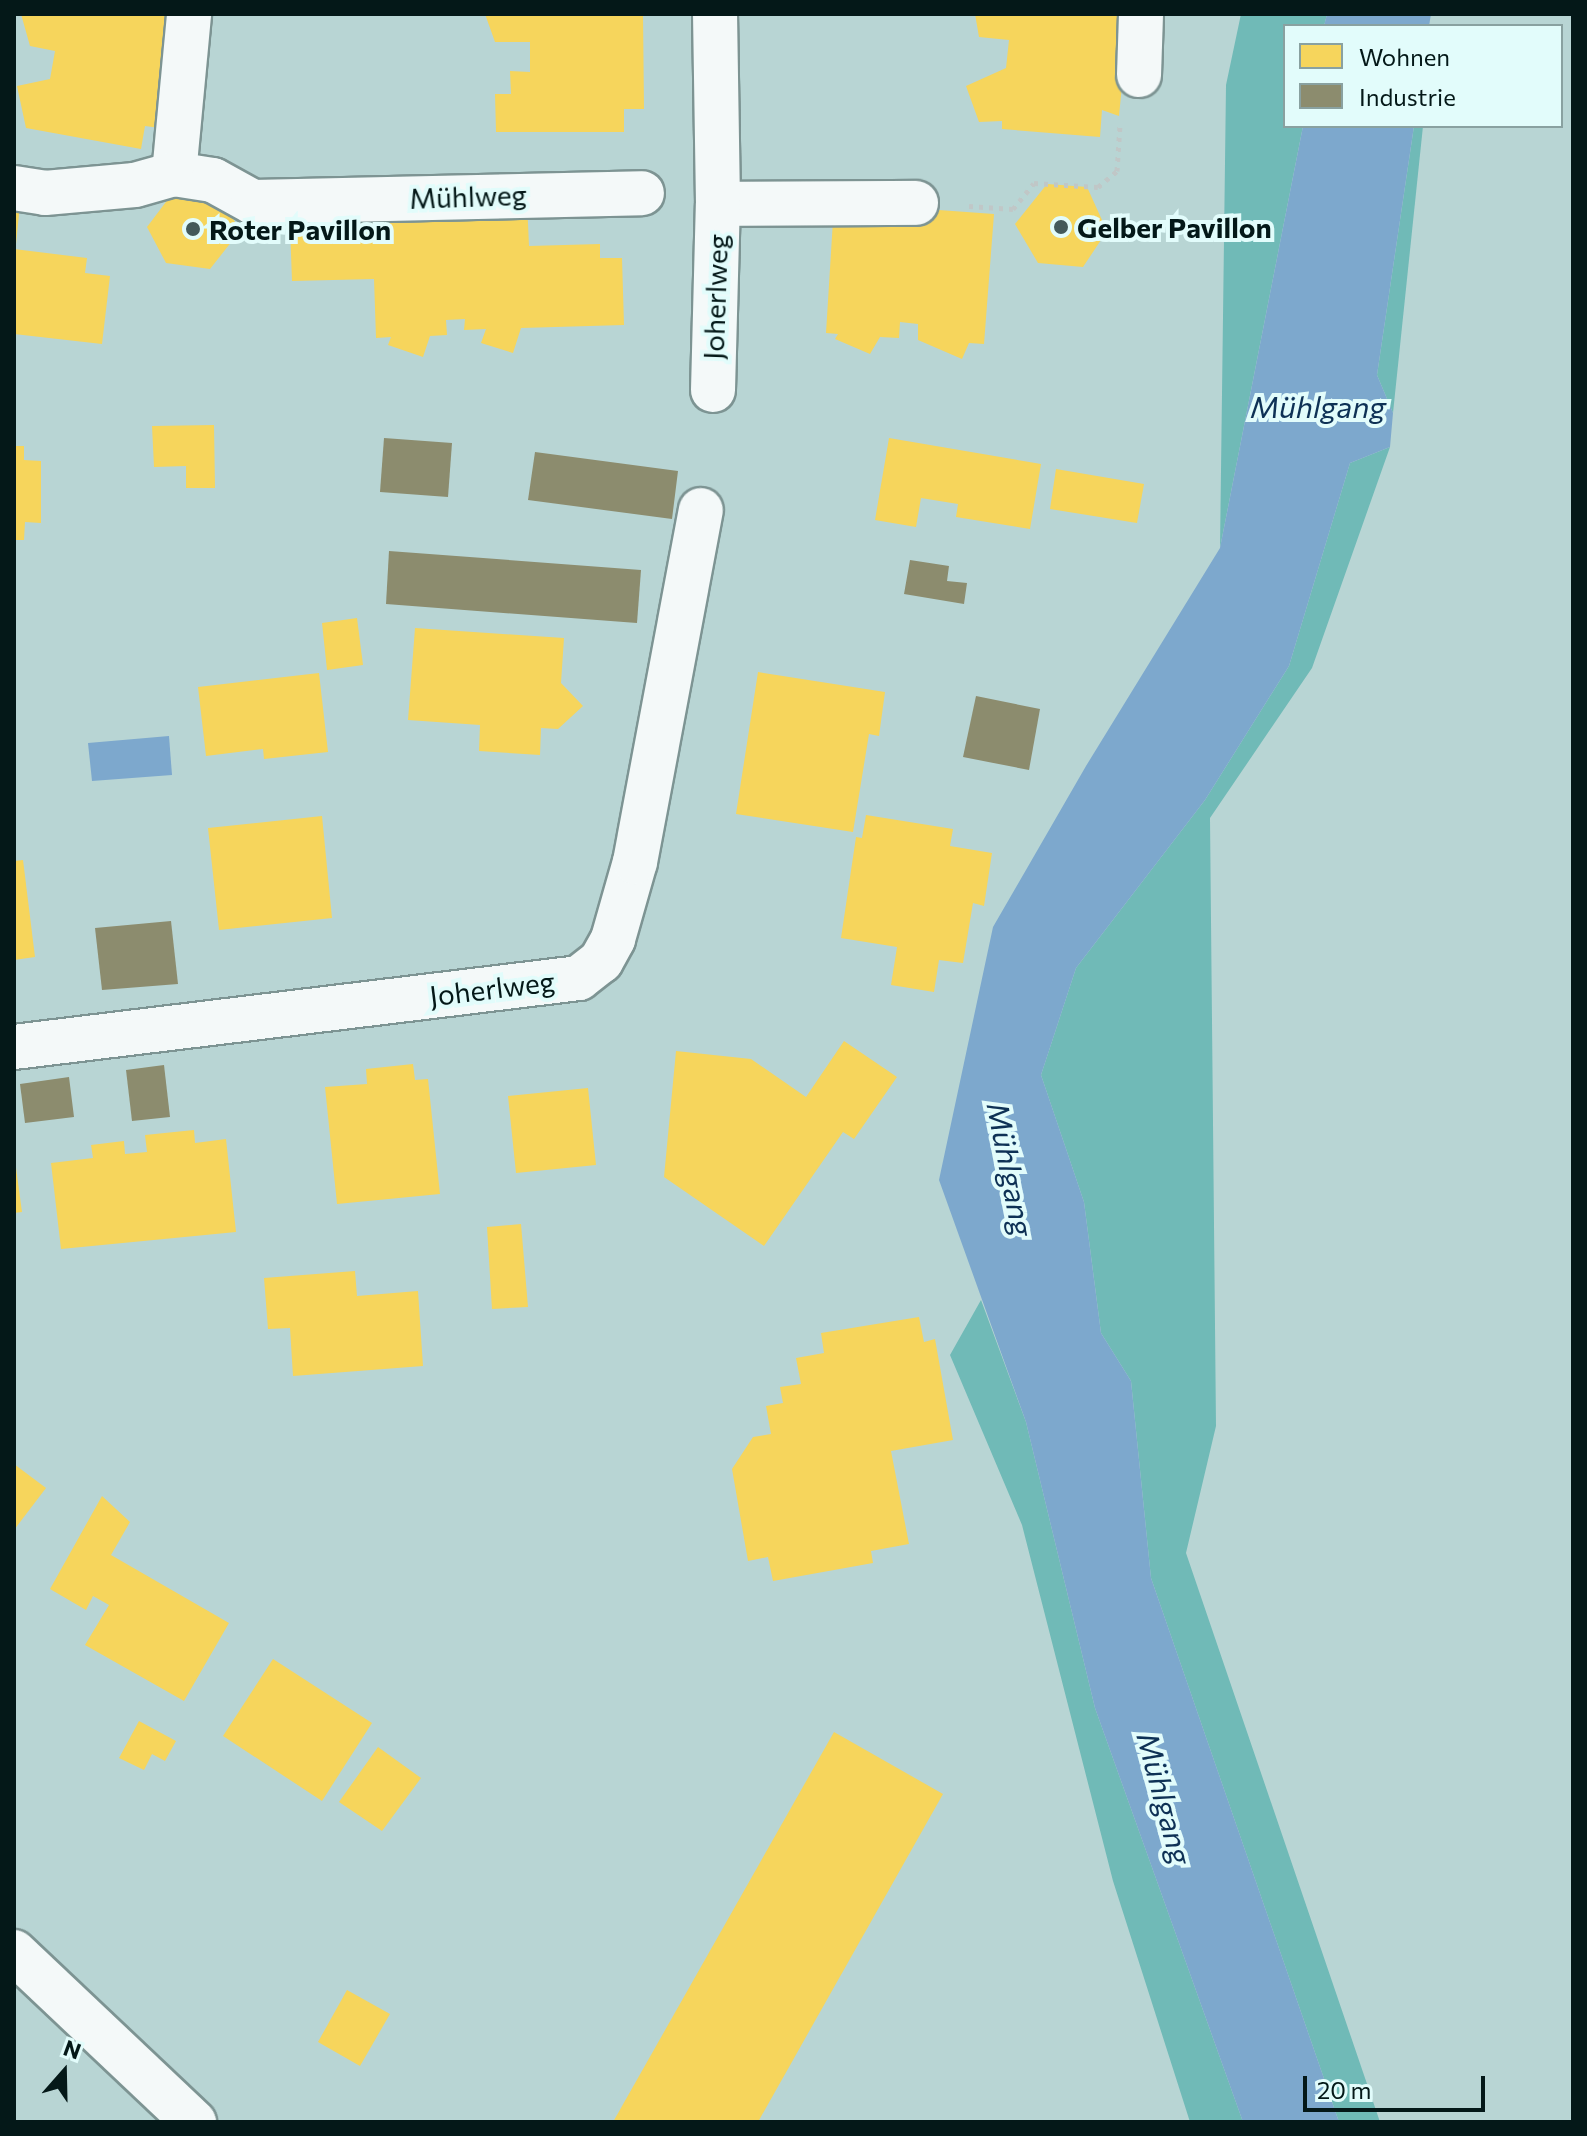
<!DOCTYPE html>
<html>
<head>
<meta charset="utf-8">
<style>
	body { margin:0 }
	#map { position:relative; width:1587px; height:2136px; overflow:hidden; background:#b8d5d4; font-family:Commissioner,sans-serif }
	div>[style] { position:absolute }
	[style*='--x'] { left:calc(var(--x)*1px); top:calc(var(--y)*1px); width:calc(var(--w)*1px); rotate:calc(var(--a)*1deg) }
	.forest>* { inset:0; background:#70bab7 }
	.water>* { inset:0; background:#7da8cd }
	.homes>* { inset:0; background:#f6d55c }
	.industry>* { inset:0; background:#8c8c6e }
	.path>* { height:5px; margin-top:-2.5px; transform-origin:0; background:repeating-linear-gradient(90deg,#c0c7c7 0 4px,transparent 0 10px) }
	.roads { filter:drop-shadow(2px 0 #7d9493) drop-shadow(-2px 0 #7d9493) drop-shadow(0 2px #7d9493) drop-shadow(0 -2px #7d9493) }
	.minor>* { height:44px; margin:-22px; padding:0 22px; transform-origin:22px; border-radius:22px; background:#f4f9f9 }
	.dots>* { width:22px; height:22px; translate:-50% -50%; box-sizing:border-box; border:4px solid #e2fcfb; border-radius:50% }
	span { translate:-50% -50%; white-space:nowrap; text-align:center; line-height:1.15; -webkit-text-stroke:8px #e2fcfb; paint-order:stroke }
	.street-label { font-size:28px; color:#041818 }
	.poi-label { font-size:28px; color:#041818; font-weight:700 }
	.left { translate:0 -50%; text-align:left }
	.water-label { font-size:30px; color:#0e3155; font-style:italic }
	.frame { position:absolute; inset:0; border:16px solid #041818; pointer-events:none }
	.legend { position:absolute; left:1283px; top:24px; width:280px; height:104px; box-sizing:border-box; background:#e2fcfb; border:2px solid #89a1a0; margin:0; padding:10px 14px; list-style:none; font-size:24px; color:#041818 }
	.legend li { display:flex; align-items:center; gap:16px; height:40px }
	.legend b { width:40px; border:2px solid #89a1a0 }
	.north { position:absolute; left:24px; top:2032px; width:80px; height:80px; -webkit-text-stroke:6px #e2fcfb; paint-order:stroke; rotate:20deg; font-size:22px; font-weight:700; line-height:32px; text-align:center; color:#041818 }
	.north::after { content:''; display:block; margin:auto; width:28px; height:36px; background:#041818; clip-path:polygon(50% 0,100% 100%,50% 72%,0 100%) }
	.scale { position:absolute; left:1303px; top:2076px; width:182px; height:36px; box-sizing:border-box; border:4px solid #041818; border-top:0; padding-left:10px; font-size:24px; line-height:28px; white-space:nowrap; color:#041818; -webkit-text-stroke:6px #e2fcfb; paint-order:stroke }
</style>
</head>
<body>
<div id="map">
	<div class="forest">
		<div style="clip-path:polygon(1241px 14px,1327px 14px,1324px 26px,1285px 26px,1285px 126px,1303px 126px,1220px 548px,1226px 85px)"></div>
		<div style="clip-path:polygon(1414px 126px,1423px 126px,1393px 413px,1377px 375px)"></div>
		<div style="clip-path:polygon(1390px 447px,1312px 668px,1210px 818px,1216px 1426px,1186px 1553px,1380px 2122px,1339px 2122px,1151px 1578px,1131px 1381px,1101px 1333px,1084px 1202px,1041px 1075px,1076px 968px,1205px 800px,1289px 666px,1350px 463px)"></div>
		<div style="clip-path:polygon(981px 1300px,1026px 1422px,1095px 1708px,1243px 2122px,1190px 2122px,1113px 1881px,1022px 1525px,950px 1355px)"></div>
	</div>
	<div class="water">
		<div style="clip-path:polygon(1327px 14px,1431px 14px,1429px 26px,1324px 26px)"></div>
		<div style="clip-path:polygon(1303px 126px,1414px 126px,1377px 375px,1393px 413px,1390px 447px,1350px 463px,1289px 666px,1205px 800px,1076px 968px,1041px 1075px,1084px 1202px,1101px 1333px,1131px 1381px,1151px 1578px,1339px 2122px,1243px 2122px,1095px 1708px,1026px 1422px,939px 1180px,993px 927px,1086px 766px,1220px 548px)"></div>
		<div style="clip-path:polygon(169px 736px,172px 775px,92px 781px,88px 743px)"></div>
	</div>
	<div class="homes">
		<div style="clip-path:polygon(21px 14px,180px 14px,160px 128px,145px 126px,141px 149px,26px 128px,17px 86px,50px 79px,55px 51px,30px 46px)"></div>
		<div style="clip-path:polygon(485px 14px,643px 14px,644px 109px,624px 109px,624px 132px,496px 132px,495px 94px,511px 94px,510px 71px,530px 72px,530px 42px,495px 42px)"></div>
		<div style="clip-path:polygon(975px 14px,1129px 14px,1119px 116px,1102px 110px,1100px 137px,1002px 129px,1002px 121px,979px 122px,966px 86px,1006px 68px,1009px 40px,979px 37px)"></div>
		<div style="clip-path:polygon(1047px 184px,1087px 187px,1107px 231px,1083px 267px,1038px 263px,1015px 224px)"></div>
		<div style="clip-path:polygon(175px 190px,218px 192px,240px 231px,210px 269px,166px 263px,147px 227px)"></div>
		<div style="clip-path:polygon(527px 201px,529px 246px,600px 244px,600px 258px,622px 258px,624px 325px,521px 328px,513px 353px,481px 343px,486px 329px,464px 330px,465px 319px,446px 320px,447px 335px,430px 336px,423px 357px,388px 345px,391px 337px,376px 338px,374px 279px,292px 281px,290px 226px,305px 225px,304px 209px)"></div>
		<div style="clip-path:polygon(14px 203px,20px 204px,16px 244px,14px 244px)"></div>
		<div style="clip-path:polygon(834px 204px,924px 225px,925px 209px,994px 214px,984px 344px,969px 343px,962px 359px,918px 340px,918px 324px,900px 322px,899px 338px,880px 337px,870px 354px,835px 339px,838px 334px,826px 333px)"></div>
		<div style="clip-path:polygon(14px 249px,87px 258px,85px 273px,110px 276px,102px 344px,14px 334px)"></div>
		<div style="clip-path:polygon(214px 425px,215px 488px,186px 488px,186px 466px,154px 467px,152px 426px)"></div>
		<div style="clip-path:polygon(889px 438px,1041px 464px,1030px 529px,956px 517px,958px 504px,921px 498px,916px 527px,875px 520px)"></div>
		<div style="clip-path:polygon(14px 446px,24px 446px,24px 460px,41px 461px,41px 523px,25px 522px,24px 540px,14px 540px)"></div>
		<div style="clip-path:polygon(1056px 469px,1144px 484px,1137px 523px,1050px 509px)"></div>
		<div style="clip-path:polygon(357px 618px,363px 665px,327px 670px,322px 623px)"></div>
		<div style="clip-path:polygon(415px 628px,564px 638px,561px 683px,583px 706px,558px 729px,541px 728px,540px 755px,479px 751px,480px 725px,408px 720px)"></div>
		<div style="clip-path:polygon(758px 672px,885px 692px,879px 736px,869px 734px,853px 832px,736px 814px)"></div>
		<div style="clip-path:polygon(319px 673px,328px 752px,264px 759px,263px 749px,206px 756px,198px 687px)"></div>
		<div style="clip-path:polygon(866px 815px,953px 829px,950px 846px,992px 853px,984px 906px,973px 903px,963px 963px,939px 960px,934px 992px,891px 985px,897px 947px,841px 938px,856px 837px,862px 838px)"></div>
		<div style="clip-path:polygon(322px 816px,332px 918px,219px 930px,208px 828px)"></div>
		<div style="clip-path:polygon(23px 860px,35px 957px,14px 960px,14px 861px)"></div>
		<div style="clip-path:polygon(844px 1041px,897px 1077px,854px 1139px,843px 1132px,764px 1246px,664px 1177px,676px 1051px,751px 1059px,806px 1097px)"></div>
		<div style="clip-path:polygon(413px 1064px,415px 1080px,428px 1079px,440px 1194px,337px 1204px,325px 1087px,367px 1084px,366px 1069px)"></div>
		<div style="clip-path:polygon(588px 1088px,596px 1165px,516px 1173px,508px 1096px)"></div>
		<div style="clip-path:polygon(194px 1130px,195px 1143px,226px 1139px,236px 1232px,61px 1249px,51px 1163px,93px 1158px,91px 1145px,124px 1141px,125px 1154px,147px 1152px,145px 1135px)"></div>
		<div style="clip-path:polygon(14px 1153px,22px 1212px,14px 1213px)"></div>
		<div style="clip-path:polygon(521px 1224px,528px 1307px,492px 1309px,487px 1227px)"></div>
		<div style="clip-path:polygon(355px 1271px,357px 1296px,418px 1291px,423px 1366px,293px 1376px,290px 1328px,268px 1329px,264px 1278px)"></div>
		<div style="clip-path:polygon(919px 1317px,924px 1342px,935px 1339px,953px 1440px,891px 1451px,909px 1544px,871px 1551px,873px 1563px,773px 1581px,768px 1557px,748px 1561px,732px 1469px,753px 1437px,771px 1434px,766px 1406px,783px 1403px,780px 1387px,801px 1384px,796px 1358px,824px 1353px,821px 1333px)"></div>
		<div style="clip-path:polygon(14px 1464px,46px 1488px,14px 1530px)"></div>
		<div style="clip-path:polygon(102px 1496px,130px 1522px,111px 1555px,229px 1623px,184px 1701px,85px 1645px,109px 1605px,93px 1596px,86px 1610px,50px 1589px)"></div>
		<div style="clip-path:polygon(273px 1659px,372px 1723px,322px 1801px,223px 1736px)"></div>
		<div style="clip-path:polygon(139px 1721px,176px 1741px,165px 1761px,152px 1754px,144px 1770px,119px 1758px)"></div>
		<div style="clip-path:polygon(834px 1732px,943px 1794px,758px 2122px,613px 2122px)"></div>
		<div style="clip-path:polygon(378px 1747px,421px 1778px,382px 1831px,339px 1802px)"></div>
		<div style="clip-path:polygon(347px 1990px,390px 2014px,360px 2066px,318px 2042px)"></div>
	</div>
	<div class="industry">
		<div style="clip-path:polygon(384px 438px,452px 443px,448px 497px,380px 492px)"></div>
		<div style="clip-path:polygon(535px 452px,678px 471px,672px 519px,528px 500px)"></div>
		<div style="clip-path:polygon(389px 551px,641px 570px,637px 623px,386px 604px)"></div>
		<div style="clip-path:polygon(910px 560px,949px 566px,947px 581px,967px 583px,964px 604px,904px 594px)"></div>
		<div style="clip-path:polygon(976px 696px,1040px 709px,1029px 770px,963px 757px)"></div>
		<div style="clip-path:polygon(171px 921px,178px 984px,102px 990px,95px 928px)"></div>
		<div style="clip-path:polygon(164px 1065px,170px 1117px,132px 1121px,126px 1070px)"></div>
		<div style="clip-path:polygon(69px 1077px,74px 1117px,25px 1123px,20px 1084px)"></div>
	</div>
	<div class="path">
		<div style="--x:969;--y:206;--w:44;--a:3.9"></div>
		<div style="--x:1013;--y:209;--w:33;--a:-51"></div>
		<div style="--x:1034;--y:183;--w:64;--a:3.6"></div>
		<div style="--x:1098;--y:187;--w:25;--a:-40"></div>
		<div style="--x:1117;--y:171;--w:47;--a:-86.3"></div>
	</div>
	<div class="roads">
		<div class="minor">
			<div style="--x:1139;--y:75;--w:61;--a:-88.1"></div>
			<div style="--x:174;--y:174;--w:161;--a:-84.6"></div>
			<div style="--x:14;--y:188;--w:31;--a:9"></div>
			<div style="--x:45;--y:193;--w:90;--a:-5.1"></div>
			<div style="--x:135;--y:185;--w:41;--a:-15.8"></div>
			<div style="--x:174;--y:174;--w:39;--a:9"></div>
			<div style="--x:213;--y:180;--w:46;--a:28.8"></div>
			<div style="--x:253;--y:202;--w:389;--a:-1.3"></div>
			<div style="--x:718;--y:204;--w:198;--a:-0.3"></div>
			<div style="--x:713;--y:390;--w:186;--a:-88.5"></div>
			<div style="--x:718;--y:204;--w:190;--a:-90.9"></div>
			<div style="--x:14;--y:1047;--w:569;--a:-6.96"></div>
			<div style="--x:579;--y:978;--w:28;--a:-38"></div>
			<div style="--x:601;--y:961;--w:25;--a:-61"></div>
			<div style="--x:613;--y:939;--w:80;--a:-74.1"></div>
			<div style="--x:635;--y:862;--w:358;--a:-79.4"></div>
			<div style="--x:14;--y:1952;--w:248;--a:43.4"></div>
		</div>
	</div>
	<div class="dots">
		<div style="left:1061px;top:227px;background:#435a5a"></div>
		<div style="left:193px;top:229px;background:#435a5a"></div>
	</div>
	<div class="street-label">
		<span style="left:468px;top:196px;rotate:-2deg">Mühlweg</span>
		<span style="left:715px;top:297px;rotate:-88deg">Joherlweg</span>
		<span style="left:492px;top:988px;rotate:-7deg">Joherlweg</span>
	</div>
	<div class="poi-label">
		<span class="left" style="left:1077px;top:227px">Gelber Pavillon</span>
		<span class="left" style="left:209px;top:229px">Roter Pavillon</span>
	</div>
	<div class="water-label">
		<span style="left:1318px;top:406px">Mühlgang</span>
		<span style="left:1011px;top:1169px;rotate:79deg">Mühlgang</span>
		<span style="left:1165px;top:1798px;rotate:75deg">Mühlgang</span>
	</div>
	<div class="frame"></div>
	<ul class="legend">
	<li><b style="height:22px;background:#f6d55c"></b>Wohnen</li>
	<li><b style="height:22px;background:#8c8c6e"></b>Industrie</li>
	</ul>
	<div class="north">N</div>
	<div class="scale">20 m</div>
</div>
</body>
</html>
